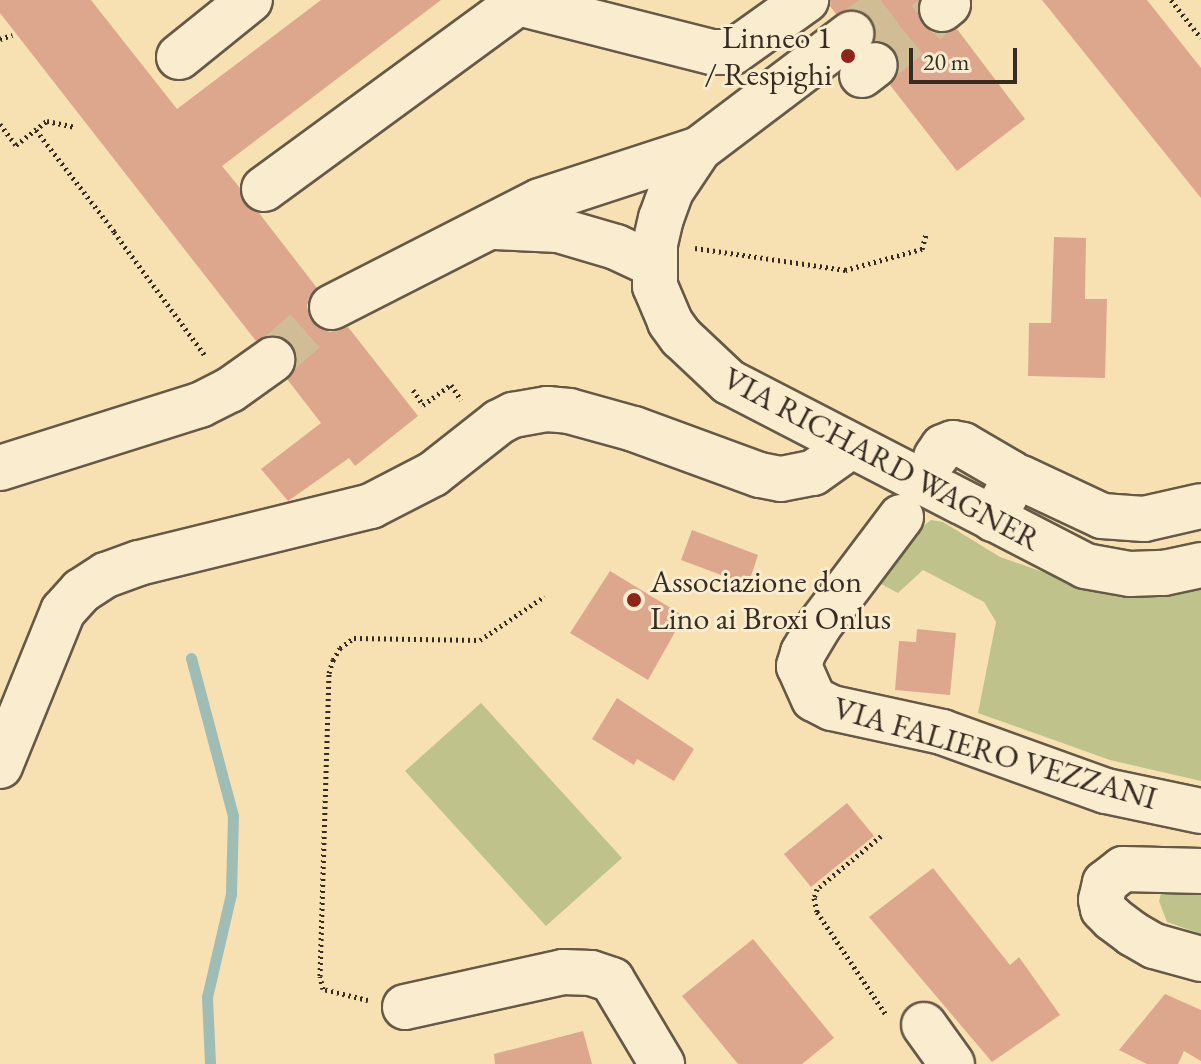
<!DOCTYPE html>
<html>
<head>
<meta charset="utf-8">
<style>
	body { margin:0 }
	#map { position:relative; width:1201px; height:1064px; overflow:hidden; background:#f7e1b3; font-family:"EB Garamond",serif }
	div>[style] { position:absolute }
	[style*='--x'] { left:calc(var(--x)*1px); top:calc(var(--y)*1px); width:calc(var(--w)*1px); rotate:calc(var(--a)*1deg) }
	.green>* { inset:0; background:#bfc28b }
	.stream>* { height:11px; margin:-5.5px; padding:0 5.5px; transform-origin:5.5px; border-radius:5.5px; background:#9fbcb5 }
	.building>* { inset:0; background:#dda78e }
	.minor-tunnel>* { height:44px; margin-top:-22px; transform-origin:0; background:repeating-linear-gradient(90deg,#d0bd96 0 44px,transparent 0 66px) }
	.path>* { height:5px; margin-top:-2.5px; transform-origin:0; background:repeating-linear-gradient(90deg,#362c22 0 2px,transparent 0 6px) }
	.roads { filter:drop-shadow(2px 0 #665946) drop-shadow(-2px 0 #665946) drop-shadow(0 2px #665946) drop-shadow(0 -2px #665946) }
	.minor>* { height:44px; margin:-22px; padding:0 22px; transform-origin:22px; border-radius:22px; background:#faecce }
	.dots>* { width:22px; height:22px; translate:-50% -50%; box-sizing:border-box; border:4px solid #faecce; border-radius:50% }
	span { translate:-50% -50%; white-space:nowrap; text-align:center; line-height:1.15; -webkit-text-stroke:6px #faecce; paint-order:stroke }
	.poi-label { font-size:32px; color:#362c22 }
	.right { translate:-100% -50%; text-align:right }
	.left { translate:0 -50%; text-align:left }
	.street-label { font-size:32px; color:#362c22 }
	.scale { position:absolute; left:909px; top:48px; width:108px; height:36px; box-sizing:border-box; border:4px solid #362c22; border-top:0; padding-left:10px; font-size:24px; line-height:28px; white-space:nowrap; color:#362c22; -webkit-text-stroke:6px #faecce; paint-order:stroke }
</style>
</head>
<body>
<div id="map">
	<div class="green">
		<div style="clip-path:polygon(931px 520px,943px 522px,1000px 557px,1103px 593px,1157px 595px,1201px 589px,1201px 781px,1110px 760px,978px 713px,996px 622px,984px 602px,923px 570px,898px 593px,879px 583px,911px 536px)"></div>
		<div style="clip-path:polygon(481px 703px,622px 858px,546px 926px,405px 771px)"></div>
		<div style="clip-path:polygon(1165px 879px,1201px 881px,1201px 934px,1167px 922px,1159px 901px)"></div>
	</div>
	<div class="stream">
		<div style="--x:191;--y:658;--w:163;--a:75.1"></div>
		<div style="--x:233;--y:816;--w:78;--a:91.5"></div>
		<div style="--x:231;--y:894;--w:106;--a:103.1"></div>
		<div style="--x:207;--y:997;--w:67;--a:87.4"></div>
	</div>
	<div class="building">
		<div style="clip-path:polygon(0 0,91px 0,177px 109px,321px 0,441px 0,222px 166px,240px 188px,244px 204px,259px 213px,317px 288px,307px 305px,310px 319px,318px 327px,330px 332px,348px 327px,418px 416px,355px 466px,349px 458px,288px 501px,261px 469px,321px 423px,287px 379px,295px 370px,297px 358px,293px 346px,283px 338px,270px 335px,256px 341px,0 13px)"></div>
		<div style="clip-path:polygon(831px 0,919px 0,918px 14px,923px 26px,934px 33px,945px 34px,957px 29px,1025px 119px,957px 171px,890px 85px,898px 74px,900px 61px,895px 50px,885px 42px,875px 40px,876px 30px,870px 18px,861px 11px,849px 9px,836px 14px,830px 6px)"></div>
		<div style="clip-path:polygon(1042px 0,1147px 0,1201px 68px,1201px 198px)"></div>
		<div style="clip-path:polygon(1054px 237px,1086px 238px,1085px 299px,1107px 299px,1105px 378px,1028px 376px,1029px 323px,1051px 323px)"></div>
		<div style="clip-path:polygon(692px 530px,758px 555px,748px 585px,681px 560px)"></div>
		<div style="clip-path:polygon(610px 571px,684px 616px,648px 680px,570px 633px)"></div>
		<div style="clip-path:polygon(917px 629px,956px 633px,950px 695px,895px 690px,899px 641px,916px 642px)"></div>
		<div style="clip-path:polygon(617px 698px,694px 749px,674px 781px,637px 759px,634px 765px,592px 739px)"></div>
		<div style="clip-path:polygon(847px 803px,874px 836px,811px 887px,784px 854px)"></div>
		<div style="clip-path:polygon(933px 868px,1010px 965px,1019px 957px,1060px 1015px,992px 1062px,869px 917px)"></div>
		<div style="clip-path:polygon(753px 939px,834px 1038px,802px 1064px,738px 1064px,682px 996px)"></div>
		<div style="clip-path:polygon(1165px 994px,1201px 1010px,1201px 1061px,1184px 1051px,1178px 1064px,1147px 1064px,1119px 1050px)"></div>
		<div style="clip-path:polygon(583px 1031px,592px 1064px,495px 1064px,494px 1054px)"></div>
	</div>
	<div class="minor-tunnel">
		<div style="--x:851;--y:34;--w:56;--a:-37.7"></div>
		<div style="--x:875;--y:65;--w:87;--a:-39.9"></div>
		<div style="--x:272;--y:360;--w:80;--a:-41.5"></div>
	</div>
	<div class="path">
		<div style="--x:1171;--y:0;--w:48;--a:51.7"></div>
		<div style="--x:0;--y:39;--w:13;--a:-18"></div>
		<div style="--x:0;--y:124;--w:26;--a:53"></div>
		<div style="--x:16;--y:145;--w:39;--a:-38"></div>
		<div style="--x:47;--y:121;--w:29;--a:12"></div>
		<div style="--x:36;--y:130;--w:131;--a:52.4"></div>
		<div style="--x:114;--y:232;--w:155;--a:53.6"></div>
		<div style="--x:695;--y:248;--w:152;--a:8.3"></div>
		<div style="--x:845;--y:270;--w:80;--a:-15.3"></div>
		<div style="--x:922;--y:249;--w:16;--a:-75"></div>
		<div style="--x:413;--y:390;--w:18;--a:56"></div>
		<div style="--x:423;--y:405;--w:34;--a:-36"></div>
		<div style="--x:451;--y:385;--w:18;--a:56"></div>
		<div style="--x:881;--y:836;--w:83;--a:140.4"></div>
		<div style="--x:817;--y:889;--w:9;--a:108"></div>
		<div style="--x:814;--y:898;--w:14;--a:78"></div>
		<div style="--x:817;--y:912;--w:125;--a:56.1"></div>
		<div style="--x:368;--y:1000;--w:46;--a:-166.3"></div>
		<div style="--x:323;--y:989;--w:13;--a:-103"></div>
		<div style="--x:320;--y:976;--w:303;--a:-88.3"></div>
		<div style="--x:329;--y:673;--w:14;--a:-73"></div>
		<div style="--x:333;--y:660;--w:14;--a:-60"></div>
		<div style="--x:340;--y:648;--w:17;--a:-36"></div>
		<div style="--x:354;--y:638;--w:126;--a:0.9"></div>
		<div style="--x:480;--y:640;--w:78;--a:-34.1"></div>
	</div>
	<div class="roads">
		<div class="minor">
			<div style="--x:942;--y:9;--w:8;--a:-40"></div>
			<div style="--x:179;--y:57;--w:91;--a:-38.8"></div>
			<div style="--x:862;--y:75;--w:16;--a:-38"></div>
			<div style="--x:699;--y:149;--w:50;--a:123.7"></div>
			<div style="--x:671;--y:191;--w:29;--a:110"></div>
			<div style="--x:661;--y:218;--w:26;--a:103"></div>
			<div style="--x:655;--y:243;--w:43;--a:90"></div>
			<div style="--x:655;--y:286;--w:39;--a:67"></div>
			<div style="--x:670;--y:322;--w:19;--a:54"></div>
			<div style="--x:681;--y:337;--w:66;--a:43.2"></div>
			<div style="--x:729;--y:382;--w:401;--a:27.3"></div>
			<div style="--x:1085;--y:566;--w:46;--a:10.1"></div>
			<div style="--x:1130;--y:574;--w:34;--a:-2"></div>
			<div style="--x:1164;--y:573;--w:38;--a:-12"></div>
			<div style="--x:264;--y:189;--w:315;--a:-36.2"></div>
			<div style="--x:518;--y:3;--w:200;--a:14.2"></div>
			<div style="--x:712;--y:52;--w:21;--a:0"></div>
			<div style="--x:733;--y:52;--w:90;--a:-35.5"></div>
			<div style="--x:495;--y:227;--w:63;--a:2.7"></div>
			<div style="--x:558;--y:230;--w:60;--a:16.3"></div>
			<div style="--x:616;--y:247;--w:42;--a:25.3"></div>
			<div style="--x:332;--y:307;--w:233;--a:-27"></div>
			<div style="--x:540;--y:201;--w:167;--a:-18.1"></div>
			<div style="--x:699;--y:149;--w:191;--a:-37.1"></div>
			<div style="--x:936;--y:457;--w:12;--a:-55"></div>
			<div style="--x:943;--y:447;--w:11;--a:-22"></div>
			<div style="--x:953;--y:443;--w:10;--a:11"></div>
			<div style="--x:963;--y:445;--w:56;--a:30.3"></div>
			<div style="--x:1011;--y:473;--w:7;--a:56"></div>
			<div style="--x:0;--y:468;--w:210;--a:-17.5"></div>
			<div style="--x:200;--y:405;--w:34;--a:-27"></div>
			<div style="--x:230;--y:390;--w:52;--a:-35.5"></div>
			<div style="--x:901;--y:517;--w:136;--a:127"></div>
			<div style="--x:819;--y:626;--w:31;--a:121"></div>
			<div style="--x:803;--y:653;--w:14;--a:107"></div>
			<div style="--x:799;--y:666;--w:36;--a:66"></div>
			<div style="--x:814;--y:699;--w:20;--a:27"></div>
			<div style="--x:832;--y:708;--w:113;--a:12.3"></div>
			<div style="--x:942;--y:732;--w:174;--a:19.8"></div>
			<div style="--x:1106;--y:791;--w:97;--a:11.9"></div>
			<div style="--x:993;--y:519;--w:38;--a:-62"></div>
			<div style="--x:1011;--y:485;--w:12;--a:-35"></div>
			<div style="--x:1021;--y:478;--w:89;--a:25.1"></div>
			<div style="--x:1102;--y:516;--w:42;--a:4.1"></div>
			<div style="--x:1144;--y:519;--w:58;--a:-12.8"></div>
			<div style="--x:0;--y:766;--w:167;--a:-67.9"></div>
			<div style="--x:63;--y:611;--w:27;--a:-48"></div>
			<div style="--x:81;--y:591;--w:30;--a:-33"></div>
			<div style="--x:106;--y:575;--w:35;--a:-20"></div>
			<div style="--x:139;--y:563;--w:239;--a:-13.8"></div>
			<div style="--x:371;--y:506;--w:70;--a:-27.3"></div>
			<div style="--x:433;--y:474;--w:84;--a:-38.2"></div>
			<div style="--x:499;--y:422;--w:16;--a:-27"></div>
			<div style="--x:513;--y:415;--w:35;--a:-10"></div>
			<div style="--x:547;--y:409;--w:22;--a:5"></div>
			<div style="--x:569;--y:411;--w:67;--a:15.5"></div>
			<div style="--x:634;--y:429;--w:134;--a:20.1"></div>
			<div style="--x:760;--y:475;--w:21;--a:11"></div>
			<div style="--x:781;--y:479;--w:33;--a:-11"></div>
			<div style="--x:813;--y:473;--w:47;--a:-35.4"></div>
			<div style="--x:1201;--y:871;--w:78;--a:-178.5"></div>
			<div style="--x:1123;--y:869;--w:23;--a:142"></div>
			<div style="--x:1105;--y:883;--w:17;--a:103"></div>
			<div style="--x:1101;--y:900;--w:9;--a:77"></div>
			<div style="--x:1103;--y:909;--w:14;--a:45"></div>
			<div style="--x:1113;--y:919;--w:25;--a:37"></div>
			<div style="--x:1133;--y:934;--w:24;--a:30"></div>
			<div style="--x:1154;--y:946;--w:49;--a:15.5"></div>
			<div style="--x:405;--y:1007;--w:162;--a:-12.5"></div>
			<div style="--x:563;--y:972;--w:28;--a:2"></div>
			<div style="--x:591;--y:973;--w:22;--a:18"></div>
			<div style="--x:612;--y:980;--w:98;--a:59.2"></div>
			<div style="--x:924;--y:1025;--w:48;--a:54.3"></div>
		</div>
	</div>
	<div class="dots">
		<div style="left:848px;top:56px;background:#8f2418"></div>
		<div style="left:634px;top:600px;background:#8f2418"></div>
	</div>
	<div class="poi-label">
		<span class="right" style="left:832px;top:56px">Linneo 1<br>/ Respighi</span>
		<span class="left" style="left:650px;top:600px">Associazione don<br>Lino ai Broxi Onlus</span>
	</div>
	<div class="street-label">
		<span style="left:882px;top:459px;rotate:28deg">VIA RICHARD WAGNER</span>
		<span style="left:995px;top:753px;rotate:16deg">VIA FALIERO VEZZANI</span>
	</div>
	<div class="scale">20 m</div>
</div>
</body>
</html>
